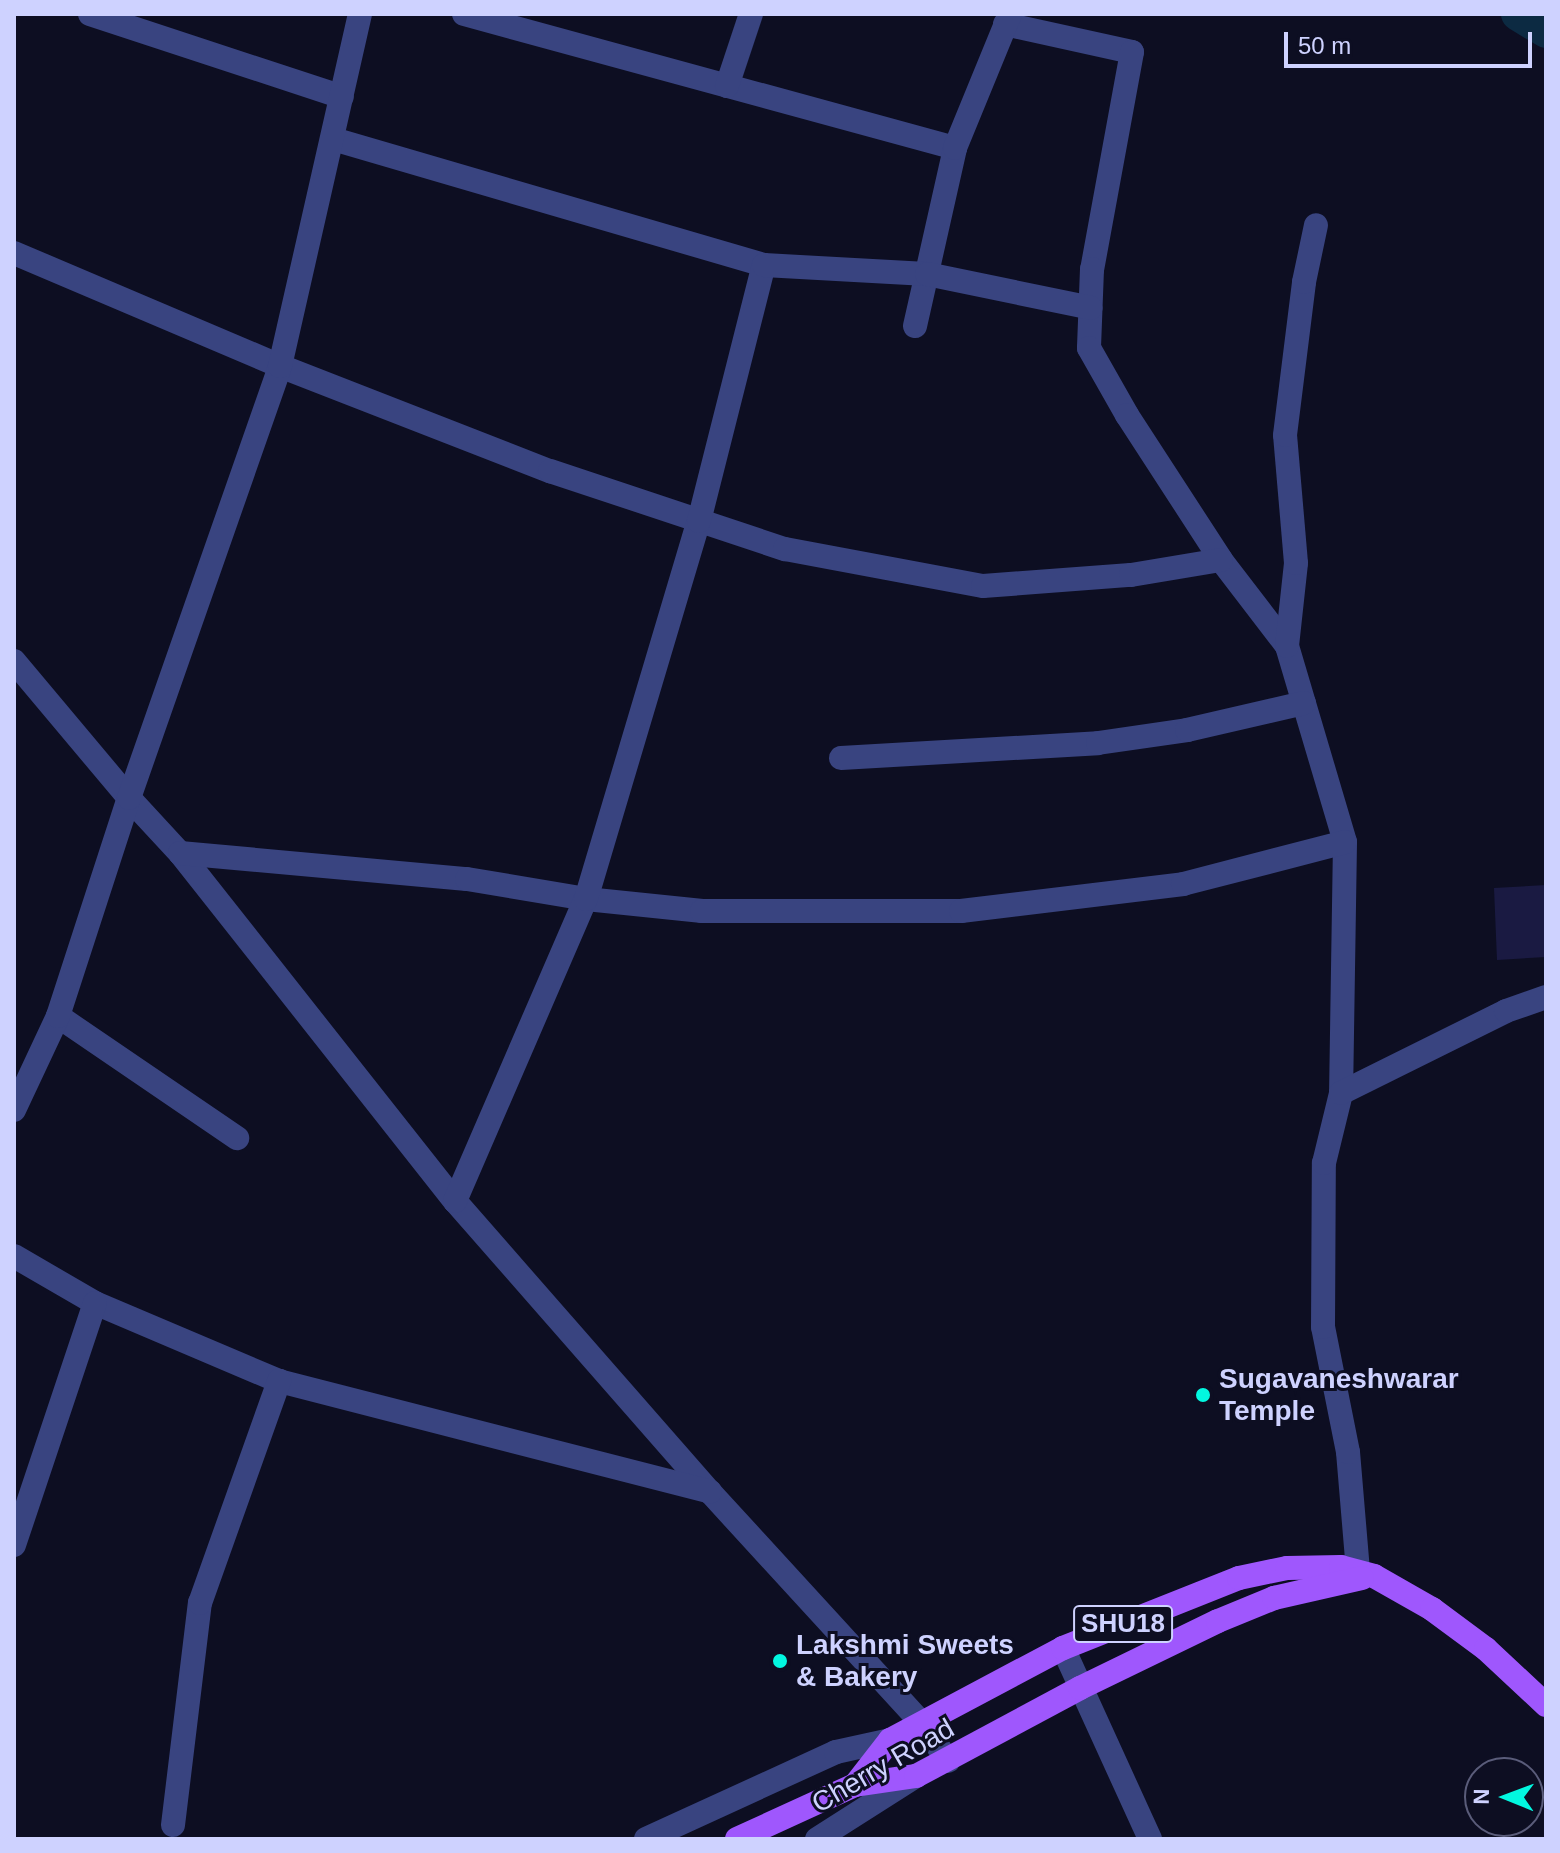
<!DOCTYPE html>
<html>
<head>
<meta charset="utf-8">
<style>
	body { margin:0 }
	#map { position:relative; width:1560px; height:1853px; overflow:hidden; background:#0d0e22; font-family:Helvetica,sans-serif }
	div>[style] { position:absolute }
	[style*='--x'] { left:calc(var(--x)*1px); top:calc(var(--y)*1px); width:calc(var(--w)*1px); rotate:calc(var(--a)*1deg) }
	.canal>* { height:34px; margin:-17px; padding:0 17px; transform-origin:17px; border-radius:17px; background:#0c2a42 }
	.building>* { inset:0; background:#1a1a42 }
	.minor>* { height:24px; margin:-12px; padding:0 12px; transform-origin:12px; border-radius:12px; background:#394480 }
	.major>* { height:24px; margin:-12px; padding:0 12px; transform-origin:12px; border-radius:12px; background:#9f57fd }
	.dots>* { width:22px; height:22px; translate:-50% -50%; box-sizing:border-box; border:4px solid #0d0e22; border-radius:50% }
	span { translate:-50% -50%; white-space:nowrap; text-align:center; line-height:1.15; -webkit-text-stroke:6px #0d0e22; paint-order:stroke }
	.shield-label span { padding:2px 6px; background:#0d0e22; border:2px solid; border-radius:6px; -webkit-text-stroke-width:0 }
	.shield-label { font-size:26px; color:#ced2ff; font-weight:700 }
	.poi-label { font-size:28px; color:#ced2ff; font-weight:700 }
	.left { translate:0 -50%; text-align:left }
	.street-label { font-size:28px; color:#ced2ff }
	.frame { position:absolute; inset:0; border:16px solid #ced2ff; pointer-events:none }
	.north { position:absolute; left:1464px; top:1757px; width:80px; height:80px; box-sizing:border-box; background:#0d0e22; border:2px solid #5a5c7a; border-radius:50%; rotate:271deg; font-size:22px; font-weight:700; line-height:32px; text-align:center; color:#ced2ff }
	.north::after { content:''; display:block; margin:auto; width:28px; height:36px; background:#02f7e0; clip-path:polygon(50% 0,100% 100%,50% 72%,0 100%) }
	.scale { position:absolute; left:1284px; top:32px; width:248px; height:36px; box-sizing:border-box; border:4px solid #ced2ff; border-top:0; padding-left:10px; font-size:24px; line-height:28px; white-space:nowrap; color:#ced2ff; -webkit-text-stroke:6px #0d0e22; paint-order:stroke }
</style>
</head>
<body>
<div id="map">
	<div class="canal">
		<div style="--x:1518;--y:14;--w:33;--a:31"></div>
	</div>
	<div class="building">
		<div style="clip-path:polygon(1546px 885px,1546px 957px,1497px 960px,1494px 888px)"></div>
	</div>
	<div class="minor">
		<div style="--x:90;--y:14;--w:265;--a:18.2"></div>
		<div style="--x:464;--y:14;--w:509;--a:15.26"></div>
		<div style="--x:1005;--y:24;--w:130;--a:12.4"></div>
		<div style="--x:1132;--y:52;--w:221;--a:100.4"></div>
		<div style="--x:1092;--y:269;--w:79;--a:92.2"></div>
		<div style="--x:1089;--y:348;--w:77;--a:60.4"></div>
		<div style="--x:1127;--y:415;--w:173;--a:57"></div>
		<div style="--x:1221;--y:560;--w:108;--a:52.5"></div>
		<div style="--x:1287;--y:646;--w:204;--a:73.5"></div>
		<div style="--x:1345;--y:842;--w:251;--a:90.9"></div>
		<div style="--x:727;--y:86;--w:76;--a:-71.6"></div>
		<div style="--x:333;--y:139;--w:449;--a:16.3"></div>
		<div style="--x:14;--y:253;--w:289;--a:23"></div>
		<div style="--x:280;--y:366;--w:290;--a:21.3"></div>
		<div style="--x:550;--y:471;--w:248;--a:18.4"></div>
		<div style="--x:785;--y:549;--w:201;--a:10.6"></div>
		<div style="--x:983;--y:586;--w:148;--a:-4.3"></div>
		<div style="--x:1131;--y:575;--w:91;--a:-9.5"></div>
		<div style="--x:915;--y:326;--w:182;--a:-77.3"></div>
		<div style="--x:955;--y:148;--w:145;--a:-67.7"></div>
		<div style="--x:1287;--y:646;--w:83;--a:-83.8"></div>
		<div style="--x:1296;--y:563;--w:128;--a:-94.9"></div>
		<div style="--x:1285;--y:435;--w:154;--a:-82.9"></div>
		<div style="--x:1304;--y:282;--w:58;--a:-78.1"></div>
		<div style="--x:14;--y:661;--w:179;--a:50"></div>
		<div style="--x:129;--y:798;--w:75;--a:47.2"></div>
		<div style="--x:180;--y:853;--w:444;--a:51.7"></div>
		<div style="--x:455;--y:1201;--w:387;--a:48.8"></div>
		<div style="--x:710;--y:1492;--w:314;--a:47.5"></div>
		<div style="--x:922;--y:1723;--w:46;--a:55.6"></div>
		<div style="--x:841;--y:758;--w:257;--a:-3.3"></div>
		<div style="--x:1098;--y:743;--w:90;--a:-8.3"></div>
		<div style="--x:1187;--y:730;--w:120;--a:-13"></div>
		<div style="--x:180;--y:853;--w:288;--a:5.2"></div>
		<div style="--x:467;--y:879;--w:121;--a:9.5"></div>
		<div style="--x:586;--y:899;--w:117;--a:5.9"></div>
		<div style="--x:702;--y:911;--w:259;--a:0"></div>
		<div style="--x:961;--y:911;--w:224;--a:-6.9"></div>
		<div style="--x:1183;--y:884;--w:167;--a:-14.5"></div>
		<div style="--x:58;--y:1016;--w:217;--a:34.3"></div>
		<div style="--x:14;--y:1110;--w:104;--a:-64.9"></div>
		<div style="--x:58;--y:1016;--w:229;--a:-72"></div>
		<div style="--x:129;--y:798;--w:458;--a:-70.7"></div>
		<div style="--x:280;--y:366;--w:361;--a:-77.2"></div>
		<div style="--x:455;--y:1201;--w:329;--a:-66.6"></div>
		<div style="--x:586;--y:899;--w:395;--a:-73.4"></div>
		<div style="--x:699;--y:521;--w:264;--a:-75.8"></div>
		<div style="--x:764;--y:265;--w:163;--a:3.2"></div>
		<div style="--x:927;--y:274;--w:167;--a:11.7"></div>
		<div style="--x:14;--y:1256;--w:94;--a:30.1"></div>
		<div style="--x:95;--y:1303;--w:200;--a:23"></div>
		<div style="--x:279;--y:1381;--w:445;--a:14.4"></div>
		<div style="--x:14;--y:1545;--w:255;--a:-71.5"></div>
		<div style="--x:1358;--y:1571;--w:119;--a:-94.8"></div>
		<div style="--x:1348;--y:1452;--w:127;--a:-101.3"></div>
		<div style="--x:1323;--y:1327;--w:164;--a:-89.7"></div>
		<div style="--x:1324;--y:1163;--w:72;--a:-76.3"></div>
		<div style="--x:1341;--y:1093;--w:184;--a:-26.4"></div>
		<div style="--x:1506;--y:1011;--w:42;--a:-19.3"></div>
		<div style="--x:1063;--y:1648;--w:210;--a:65.5"></div>
		<div style="--x:173;--y:1825;--w:224;--a:-83.1"></div>
		<div style="--x:200;--y:1603;--w:236;--a:-70.4"></div>
		<div style="--x:646;--y:1839;--w:209;--a:-24.6"></div>
		<div style="--x:836;--y:1752;--w:55;--a:-12.5"></div>
		<div style="--x:817;--y:1839;--w:117;--a:-32.5"></div>
	</div>
	<div class="major">
		<div style="--x:855;--y:1785;--w:57;--a:-52.1"></div>
		<div style="--x:890;--y:1740;--w:196;--a:-28"></div>
		<div style="--x:1063;--y:1648;--w:189;--a:-21.7"></div>
		<div style="--x:1239;--y:1578;--w:49;--a:-11.8"></div>
		<div style="--x:1287;--y:1568;--w:54;--a:-1.1"></div>
		<div style="--x:1341;--y:1567;--w:34;--a:15"></div>
		<div style="--x:1374;--y:1576;--w:67;--a:29.6"></div>
		<div style="--x:1432;--y:1609;--w:67;--a:36.5"></div>
		<div style="--x:1486;--y:1649;--w:82;--a:43"></div>
		<div style="--x:737;--y:1839;--w:130;--a:-24.6"></div>
		<div style="--x:855;--y:1785;--w:62;--a:-8.4"></div>
		<div style="--x:916;--y:1776;--w:186;--a:-28.2"></div>
		<div style="--x:1080;--y:1688;--w:153;--a:-25.9"></div>
		<div style="--x:1218;--y:1621;--w:61;--a:-22.3"></div>
		<div style="--x:1274;--y:1598;--w:90;--a:-12.8"></div>
	</div>
	<div class="dots">
		<div style="left:1203px;top:1395px;background:#02f7e0"></div>
		<div style="left:780px;top:1661px;background:#02f7e0"></div>
	</div>
	<div class="shield-label">
		<span style="left:1123px;top:1624px">SHU18</span>
	</div>
	<div class="poi-label">
		<span class="left" style="left:1219px;top:1395px">Sugavaneshwarar<br>Temple</span>
		<span class="left" style="left:796px;top:1661px">Lakshmi Sweets<br>&amp; Bakery</span>
	</div>
	<div class="street-label">
		<span style="left:883px;top:1766px;rotate:-30deg">Cherry Road</span>
	</div>
	<div class="frame"></div>
	<div class="north">N</div>
	<div class="scale">50 m</div>
</div>
</body>
</html>
